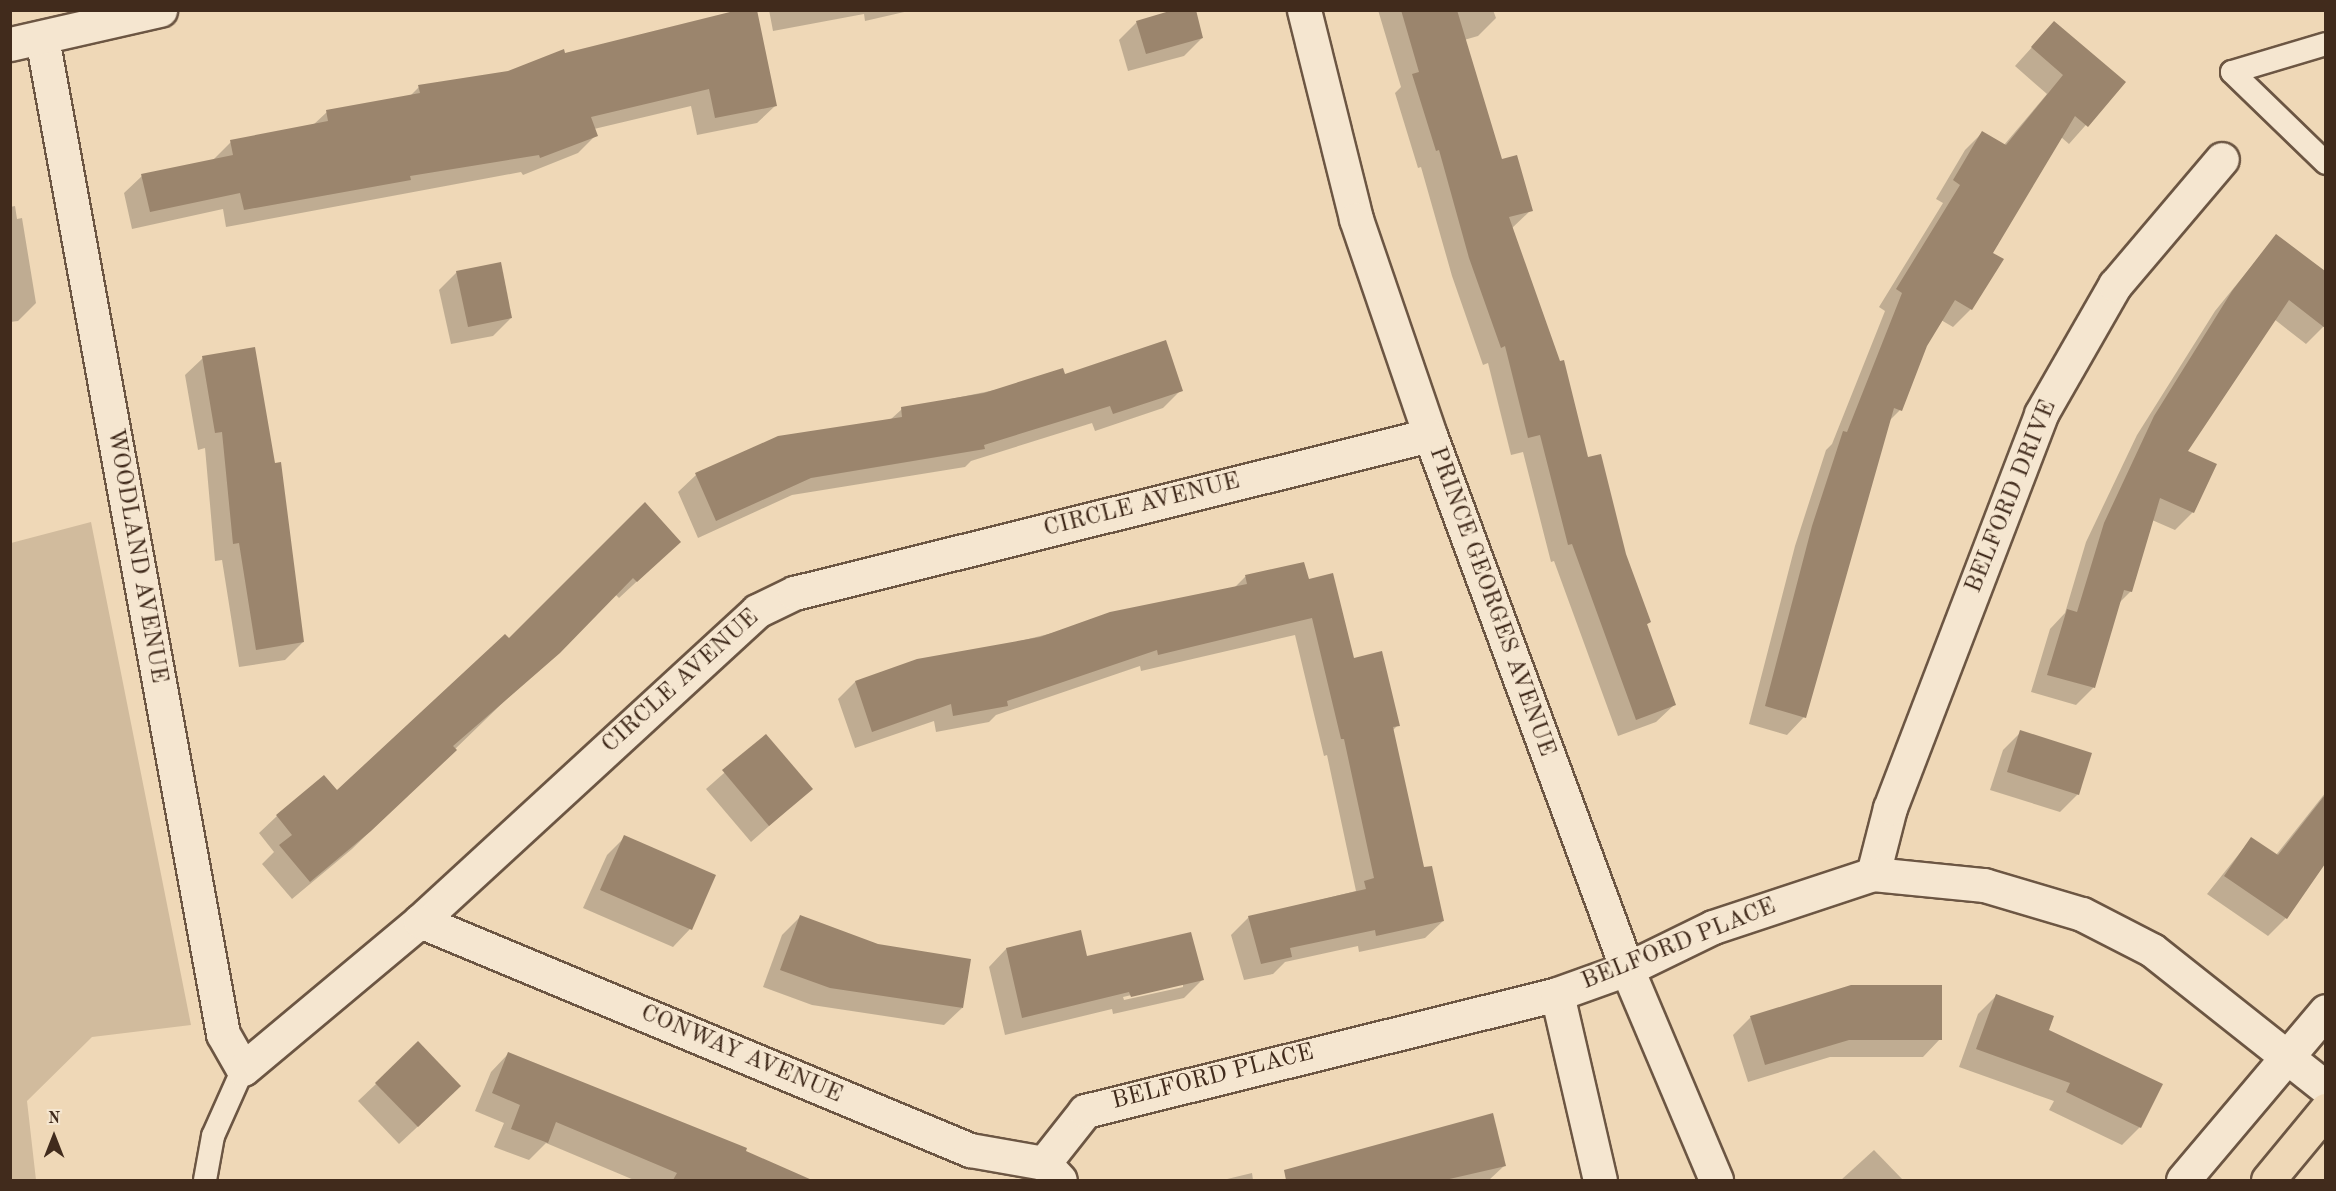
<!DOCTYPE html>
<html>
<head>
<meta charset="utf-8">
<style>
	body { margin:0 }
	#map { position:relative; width:2336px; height:1191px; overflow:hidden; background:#efd8b7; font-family:"Old Standard TT",serif }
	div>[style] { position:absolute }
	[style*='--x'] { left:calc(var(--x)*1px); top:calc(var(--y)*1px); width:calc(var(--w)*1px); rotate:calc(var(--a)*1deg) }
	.green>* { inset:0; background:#d1bb9d }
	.shadow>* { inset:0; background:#0003 }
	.building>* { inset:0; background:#9b856d }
	.roads { filter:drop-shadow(2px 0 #6c5643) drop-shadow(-2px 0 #6c5643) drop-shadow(0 2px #6c5643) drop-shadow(0 -2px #6c5643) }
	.service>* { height:22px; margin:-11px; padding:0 11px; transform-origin:11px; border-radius:11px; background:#f5e6d0 }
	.minor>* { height:33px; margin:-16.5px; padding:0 16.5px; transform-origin:16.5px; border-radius:16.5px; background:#f5e6d0 }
	.primary>* { height:33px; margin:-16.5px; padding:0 16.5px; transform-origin:16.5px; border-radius:16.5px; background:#efd8b7 }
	span { translate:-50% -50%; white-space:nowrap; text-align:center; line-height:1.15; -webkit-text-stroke:4.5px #f5e6d0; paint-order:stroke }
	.street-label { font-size:24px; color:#412b1c }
	.frame { position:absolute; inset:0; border:12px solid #412b1c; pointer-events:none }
	.north { position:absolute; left:24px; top:1107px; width:60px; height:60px; -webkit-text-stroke:4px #f5e6d0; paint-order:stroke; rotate:0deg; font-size:16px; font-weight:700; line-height:24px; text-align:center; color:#412b1c }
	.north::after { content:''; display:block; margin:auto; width:21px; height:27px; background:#412b1c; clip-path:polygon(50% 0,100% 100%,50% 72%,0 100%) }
</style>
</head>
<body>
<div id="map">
	<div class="green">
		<div style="clip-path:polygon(91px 522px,191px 1025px,92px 1037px,27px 1101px,36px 1180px,11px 1180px,11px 543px)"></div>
	</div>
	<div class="shadow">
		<div style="clip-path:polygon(747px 10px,775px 106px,757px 123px,697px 135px,691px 106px,594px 129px,596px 135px,578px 153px,523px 175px,521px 172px,226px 227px,223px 209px,132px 229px,124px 193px,142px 176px,212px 161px,231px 142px,312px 126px,327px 112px,409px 97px,419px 87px,508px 72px)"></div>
		<div style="clip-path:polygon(769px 10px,913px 10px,865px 21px,864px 14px,773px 31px)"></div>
		<div style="clip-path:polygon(1378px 10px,1493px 10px,1496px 18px,1478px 36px,1464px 40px,1501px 161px,1531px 210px,1511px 229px,1587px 459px,1650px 622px,1646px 625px,1674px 705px,1656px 722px,1618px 736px,1554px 561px,1551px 562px,1523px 452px,1511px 455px,1488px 363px,1483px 365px,1452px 276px,1421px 167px,1418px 168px,1395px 93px,1401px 87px)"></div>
		<div style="clip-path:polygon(1137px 22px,1202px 38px,1184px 56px,1128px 71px,1119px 40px)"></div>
		<div style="clip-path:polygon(2054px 23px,2124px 82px,2069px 144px,2061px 137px,1991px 253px,1971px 309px,1953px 327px,1941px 320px,1926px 345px,1900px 410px,1889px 421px,1804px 717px,1787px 735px,1749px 724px,1795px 546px,1826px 450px,1832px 444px,1885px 311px,1879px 307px,1943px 203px,1936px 199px,1965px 150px,1982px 133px,2004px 145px,2047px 94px,2015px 66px)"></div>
		<div style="clip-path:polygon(15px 206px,17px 219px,22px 218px,36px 303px,18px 321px,10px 322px,10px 207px)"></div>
		<div style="clip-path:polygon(2276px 236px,2326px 272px,2326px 324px,2306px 344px,2274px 319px,2186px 451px,2193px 512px,2175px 530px,2152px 520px,2131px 591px,2118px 604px,2093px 688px,2076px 705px,2031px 692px,2050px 629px,2065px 613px,2086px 542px,2137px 435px,2215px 311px)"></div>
		<div style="clip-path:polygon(457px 272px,511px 318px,493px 336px,451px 344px,439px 290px)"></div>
		<div style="clip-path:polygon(203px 358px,303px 642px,285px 660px,239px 667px,222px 560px,215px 561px,205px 448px,198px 450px,185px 375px)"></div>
		<div style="clip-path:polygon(1064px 376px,1181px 390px,1163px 408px,1095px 431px,1092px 423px,971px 461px,965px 467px,792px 495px,698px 538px,678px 492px,696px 475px,779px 437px,890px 420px,902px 409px)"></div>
		<div style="clip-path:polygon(661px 559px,619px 598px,615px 594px,352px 849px,292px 899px,262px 864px,274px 852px,259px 833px,277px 816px,337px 792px,509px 640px)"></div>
		<div style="clip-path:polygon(1303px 563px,1308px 581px,1353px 660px,1398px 725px,1393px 730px,1422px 869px,1443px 921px,1425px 938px,1359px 952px,1358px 946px,1285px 962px,1273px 974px,1244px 980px,1231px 935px,1249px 917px,1356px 891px,1327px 755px,1324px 756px,1295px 635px,1141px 671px,1140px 666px,996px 715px,989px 722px,936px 732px,934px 721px,855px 748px,838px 699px,855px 682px,1234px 588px,1245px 577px)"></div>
		<div style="clip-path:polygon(2021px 732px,2078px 794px,2060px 812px,1990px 790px,2003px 750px)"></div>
		<div style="clip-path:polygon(766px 736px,811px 789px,751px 842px,706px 789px)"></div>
		<div style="clip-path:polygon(2326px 792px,2326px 861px,2286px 918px,2268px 936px,2207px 894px,2251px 839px,2276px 855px)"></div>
		<div style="clip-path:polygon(625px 837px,714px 875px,690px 929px,673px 947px,583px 908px,607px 855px)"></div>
		<div style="clip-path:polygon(800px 917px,962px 1008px,944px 1025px,812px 1005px,763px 987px,782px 935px)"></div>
		<div style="clip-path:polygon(evenodd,1006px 949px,1086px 958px,1202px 980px,1184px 998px,1113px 1014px,1112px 1009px,1005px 1035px,989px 967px,1006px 949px,1183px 983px,1183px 987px,1124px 1000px,1123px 997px,1183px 983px)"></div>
		<div style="clip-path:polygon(1996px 996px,2047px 1031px,2140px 1127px,2122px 1145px,2049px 1110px,2054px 1101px,1959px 1067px,1978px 1014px)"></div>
		<div style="clip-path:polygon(1751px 1017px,1940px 1039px,1923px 1057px,1830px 1057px,1748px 1082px,1733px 1035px)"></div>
		<div style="clip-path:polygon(508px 1054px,744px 1152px,807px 1180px,634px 1180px,546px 1143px,529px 1160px,494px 1147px,504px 1123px,475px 1111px,491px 1072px)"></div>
		<div style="clip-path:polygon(376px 1084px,442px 1104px,399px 1144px,358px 1101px)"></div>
		<div style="clip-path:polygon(1874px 1150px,1903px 1180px,1841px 1180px)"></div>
		<div style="clip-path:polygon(1315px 1163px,1504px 1166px,1489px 1180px,1298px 1180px)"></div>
		<div style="clip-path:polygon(1252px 1173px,1253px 1180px,1223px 1180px)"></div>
	</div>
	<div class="building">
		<div style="clip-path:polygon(738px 10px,757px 10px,777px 106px,715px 118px,709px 89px,591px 117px,598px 136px,540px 158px,539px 155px,410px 176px,411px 180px,244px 210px,240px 193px,150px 212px,141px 174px,233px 155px,230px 140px,328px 121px,326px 110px,420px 93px,418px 85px,508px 71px,564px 49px,565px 53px)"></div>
		<div style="clip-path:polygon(1173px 10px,1196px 10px,1203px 38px,1146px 54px,1136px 21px)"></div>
		<div style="clip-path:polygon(1401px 10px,1457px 10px,1502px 159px,1517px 155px,1533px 211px,1509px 217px,1560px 361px,1564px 360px,1588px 457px,1601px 454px,1626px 554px,1651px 622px,1647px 624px,1676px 705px,1636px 720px,1572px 544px,1568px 545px,1540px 435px,1528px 438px,1505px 346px,1501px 348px,1469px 258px,1439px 150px,1436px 151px,1412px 74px,1419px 72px)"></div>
		<div style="clip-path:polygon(2054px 21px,2126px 82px,2088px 127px,2075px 116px,1993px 253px,2004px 259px,1972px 310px,1955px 300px,1927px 346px,1902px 411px,1894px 408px,1806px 718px,1765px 706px,1812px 526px,1843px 431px,1847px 432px,1902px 293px,1896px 289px,1960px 185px,1953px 180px,1982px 131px,2006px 145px,2063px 75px,2031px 47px)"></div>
		<div style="clip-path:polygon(2276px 234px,2325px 271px,2325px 328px,2289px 300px,2188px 451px,2217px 464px,2194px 513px,2160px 498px,2132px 592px,2124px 590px,2095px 688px,2047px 675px,2067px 609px,2077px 612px,2104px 523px,2154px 416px,2232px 291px)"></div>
		<div style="clip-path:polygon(501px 262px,512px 318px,468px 327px,456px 271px)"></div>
		<div style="clip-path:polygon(1166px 340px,1183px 391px,1113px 414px,1110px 406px,984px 445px,985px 449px,811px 478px,716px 521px,695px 473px,778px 436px,902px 417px,901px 407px,984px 393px,1063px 368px,1065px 374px)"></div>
		<div style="clip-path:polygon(255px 347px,275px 463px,281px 462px,304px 642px,256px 650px,239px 543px,233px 544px,222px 432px,215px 433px,202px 356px)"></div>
		<div style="clip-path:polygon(645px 502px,681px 542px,637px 582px,633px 578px,560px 653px,453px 746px,457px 750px,371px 831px,310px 882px,279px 845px,292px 835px,276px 815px,324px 775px,337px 790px,505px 634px,509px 638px)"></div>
		<div style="clip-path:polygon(1304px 562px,1309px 579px,1333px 573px,1354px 658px,1382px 651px,1400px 726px,1393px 727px,1424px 867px,1432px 866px,1444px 921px,1376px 936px,1375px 930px,1290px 948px,1292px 957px,1261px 964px,1248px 916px,1366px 889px,1364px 881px,1374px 878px,1344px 739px,1341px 739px,1312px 618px,1158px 655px,1157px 650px,1007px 701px,1008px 706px,953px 716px,951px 704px,872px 732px,855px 681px,917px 659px,1040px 637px,1110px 612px,1247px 584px,1245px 575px)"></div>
		<div style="clip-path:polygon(2020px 730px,2092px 753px,2079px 795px,2007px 772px)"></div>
		<div style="clip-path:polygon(766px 734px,813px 789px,769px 826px,722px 770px)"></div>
		<div style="clip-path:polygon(2325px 795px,2325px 864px,2287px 919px,2224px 876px,2251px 837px,2278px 855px)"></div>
		<div style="clip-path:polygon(624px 835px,716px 875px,692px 930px,600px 890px)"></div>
		<div style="clip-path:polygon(800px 915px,878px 944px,971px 959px,963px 1008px,830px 988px,780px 970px)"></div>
		<div style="clip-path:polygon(1081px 930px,1087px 956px,1191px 932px,1204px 980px,1131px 997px,1129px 992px,1022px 1018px,1006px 948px)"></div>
		<div style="clip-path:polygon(1851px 985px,1942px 985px,1942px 1040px,1849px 1040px,1765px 1065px,1750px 1016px)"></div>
		<div style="clip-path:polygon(1996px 994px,2054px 1016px,2049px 1030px,2163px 1084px,2141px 1128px,2066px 1092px,2070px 1083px,1976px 1049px)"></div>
		<div style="clip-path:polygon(418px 1041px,461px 1086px,418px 1127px,375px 1083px)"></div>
		<div style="clip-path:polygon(508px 1052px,747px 1148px,746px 1151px,812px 1180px,673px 1180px,677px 1173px,556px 1122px,548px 1143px,511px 1129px,520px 1105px,492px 1093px)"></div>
		<div style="clip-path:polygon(1493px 1113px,1506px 1166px,1445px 1180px,1286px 1180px,1284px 1170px)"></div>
	</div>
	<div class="roads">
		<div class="service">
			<div style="--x:2326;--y:44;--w:98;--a:163.4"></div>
			<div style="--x:2232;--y:72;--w:131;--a:44.1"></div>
			<div style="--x:205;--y:1180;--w:45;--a:-79.7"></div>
			<div style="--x:213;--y:1136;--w:73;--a:-65.9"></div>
		</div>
		<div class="minor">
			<div style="--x:1304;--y:10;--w:215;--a:76"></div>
			<div style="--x:1356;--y:219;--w:228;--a:71.1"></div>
			<div style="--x:1430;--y:435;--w:569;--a:69.75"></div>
			<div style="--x:1627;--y:969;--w:229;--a:67.1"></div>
			<div style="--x:42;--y:38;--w:1012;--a:79.7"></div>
			<div style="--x:223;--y:1034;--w:40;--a:60.3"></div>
			<div style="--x:243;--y:1069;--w:231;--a:-39.9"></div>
			<div style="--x:420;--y:921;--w:458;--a:-42.6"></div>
			<div style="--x:757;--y:611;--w:41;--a:-25.9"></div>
			<div style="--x:794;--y:593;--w:655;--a:-13.95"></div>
			<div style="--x:10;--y:44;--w:154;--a:-12.8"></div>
			<div style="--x:1873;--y:874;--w:68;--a:-75.6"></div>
			<div style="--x:1890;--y:808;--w:422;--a:-69"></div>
			<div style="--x:2041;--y:414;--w:149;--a:-60.2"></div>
			<div style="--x:2115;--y:285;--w:165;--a:-49.7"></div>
			<div style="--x:420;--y:921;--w:596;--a:22.61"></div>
			<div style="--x:970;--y:1150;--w:75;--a:10"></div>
			<div style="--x:1044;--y:1163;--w:23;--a:47"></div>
			<div style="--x:1557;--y:994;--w:191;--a:77"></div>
			<div style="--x:1044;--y:1163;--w:66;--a:-51.7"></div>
			<div style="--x:1085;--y:1111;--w:486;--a:-13.9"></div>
			<div style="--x:1557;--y:994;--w:74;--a:-19.7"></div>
			<div style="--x:1627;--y:969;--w:96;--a:-26"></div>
			<div style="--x:1713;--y:927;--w:169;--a:-18.3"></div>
			<div style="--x:1873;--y:874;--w:112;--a:5.7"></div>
			<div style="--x:1984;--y:885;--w:102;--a:16.5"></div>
			<div style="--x:2082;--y:914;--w:79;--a:27.2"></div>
			<div style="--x:2152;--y:950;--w:222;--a:38.4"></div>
			<div style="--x:2183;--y:1180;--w:221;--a:-49.8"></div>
		</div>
		<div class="primary">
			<div style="--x:2268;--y:1180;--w:91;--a:-50.4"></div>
		</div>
	</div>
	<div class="street-label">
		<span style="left:2012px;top:497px;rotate:-68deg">BELFORD DRIVE</span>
		<span style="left:1142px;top:506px;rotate:-14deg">CIRCLE AVENUE</span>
		<span style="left:136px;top:556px;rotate:80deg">WOODLAND AVENUE</span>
		<span style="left:1491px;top:602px;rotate:70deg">PRINCE GEORGES AVENUE</span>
		<span style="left:681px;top:682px;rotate:-42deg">CIRCLE AVENUE</span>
		<span style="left:1679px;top:945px;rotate:-22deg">BELFORD PLACE</span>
		<span style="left:741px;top:1055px;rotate:23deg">CONWAY AVENUE</span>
		<span style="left:1213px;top:1078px;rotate:-14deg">BELFORD PLACE</span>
	</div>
	<div class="frame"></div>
	<div class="north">N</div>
</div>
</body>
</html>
